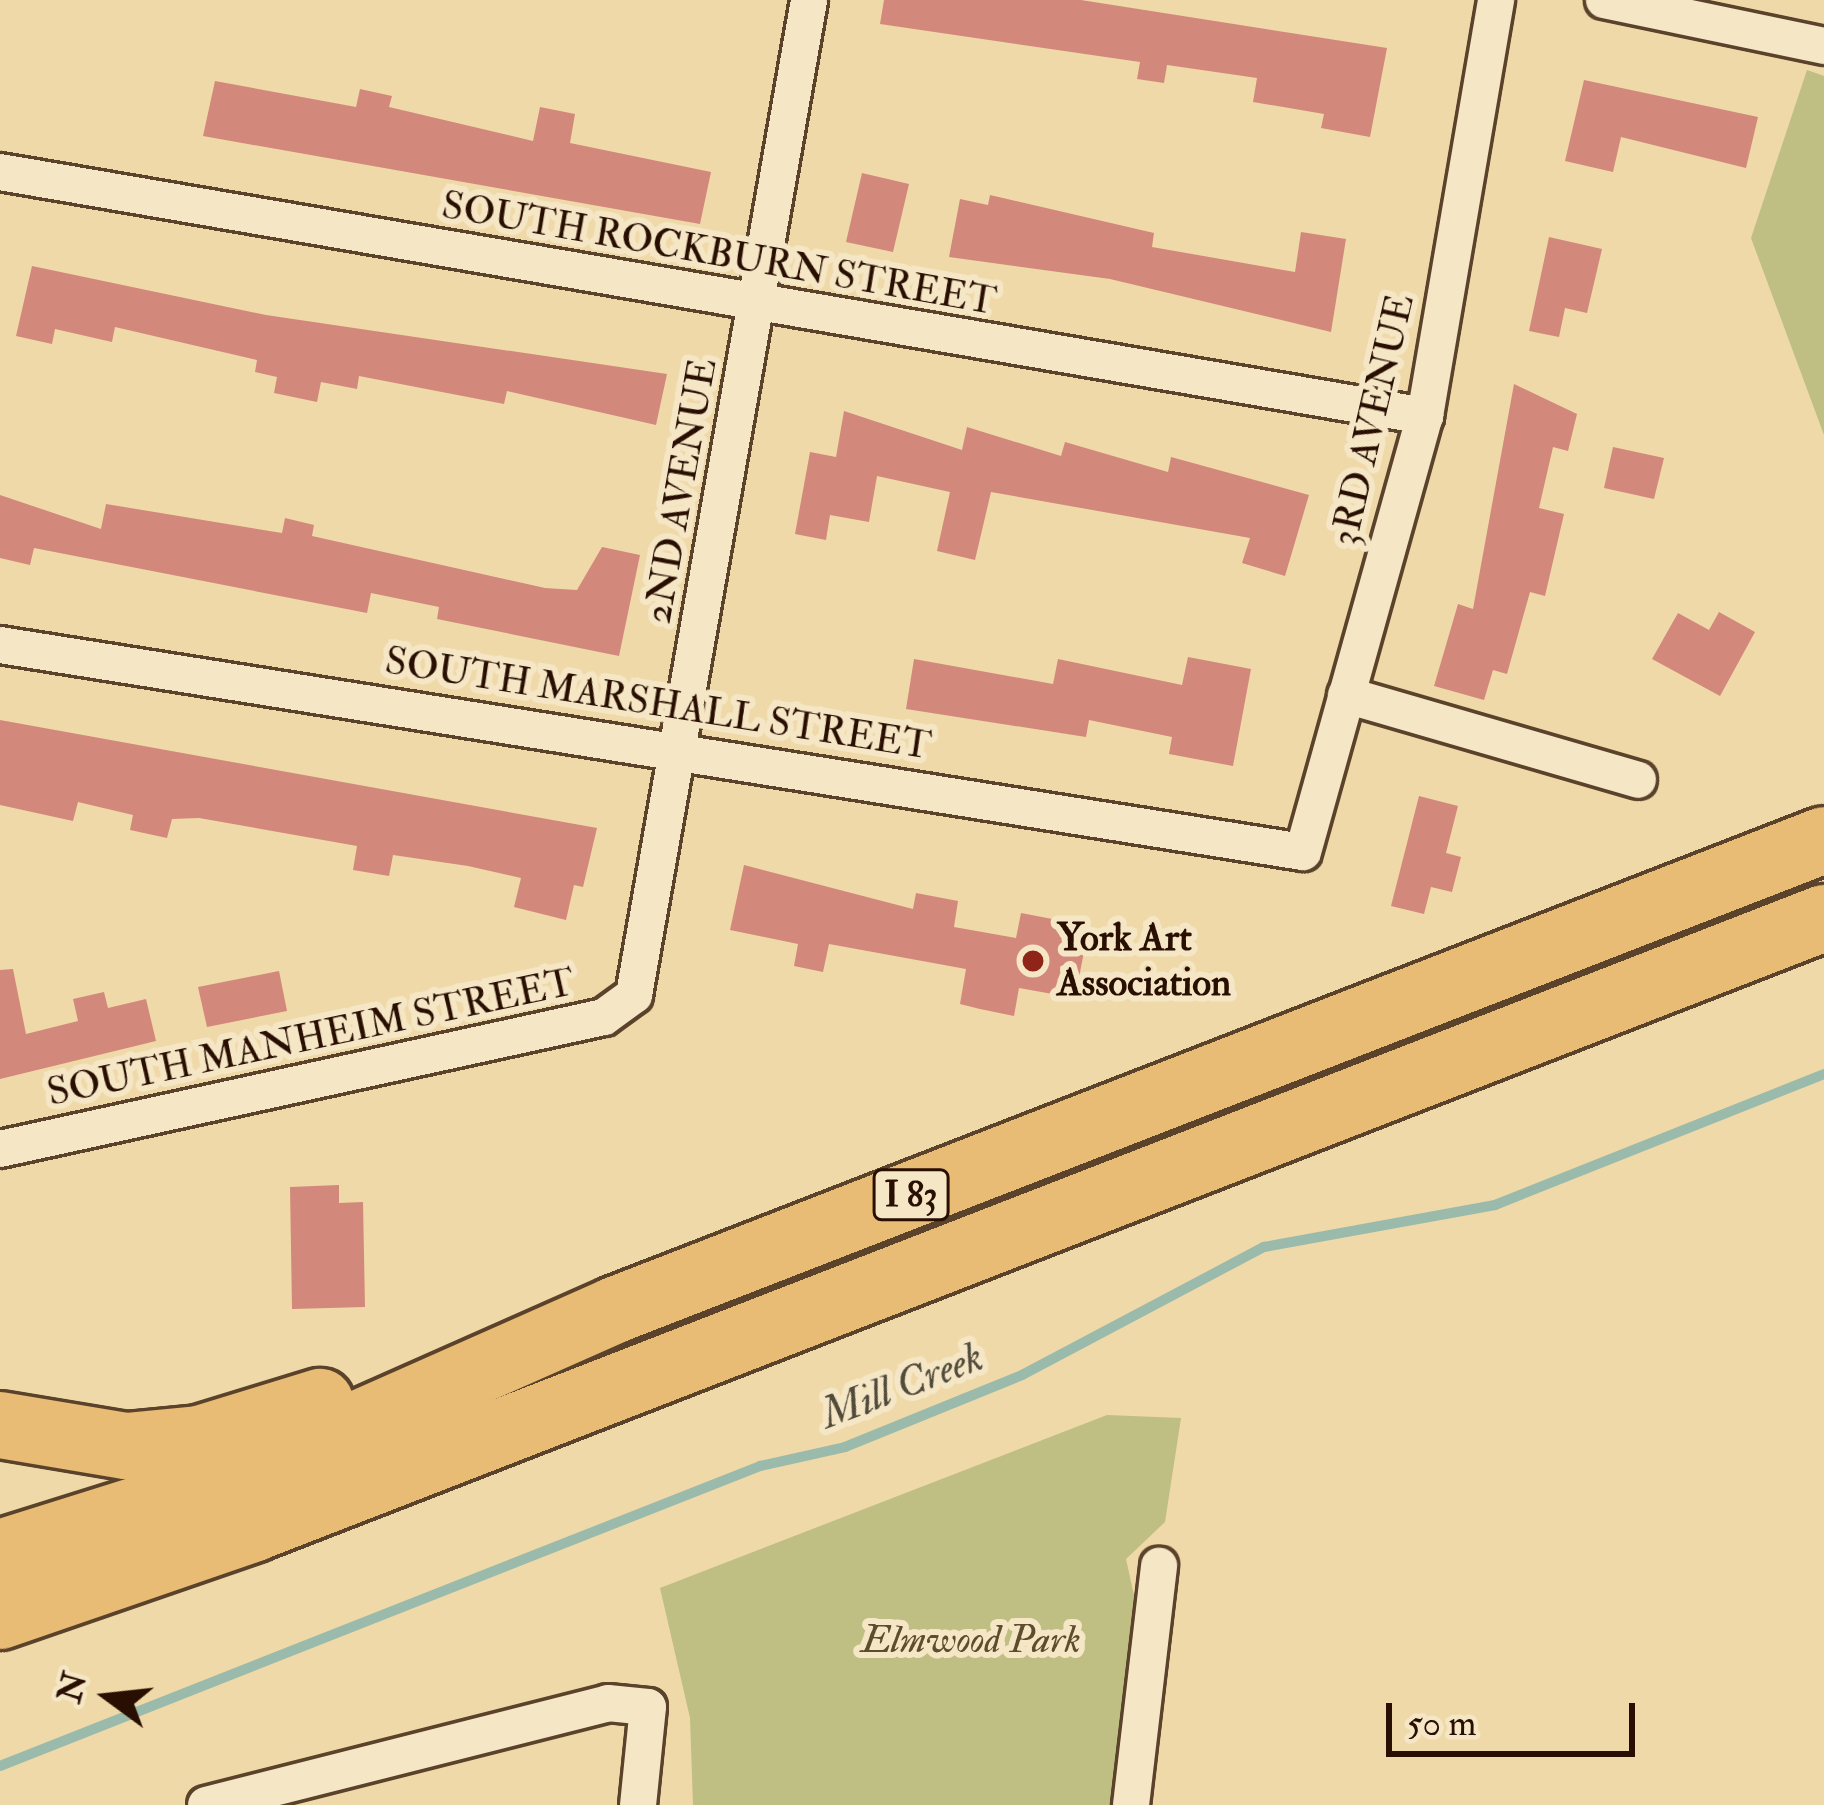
<!DOCTYPE html>
<html>
<head>
<meta charset="utf-8">
<style>
	body { margin:0 }
	#map { position:relative; width:1824px; height:1805px; overflow:hidden; background:#efd9a8; font-family:"IM FELL Double Pica",serif }
	div>[style] { position:absolute }
	[style*='--x'] { left:calc(var(--x)*1px); top:calc(var(--y)*1px); width:calc(var(--w)*1px); rotate:calc(var(--a)*1deg) }
	.green>* { inset:0; background:#bfbe83 }
	.stream>* { height:10px; margin:-5px; padding:0 5px; transform-origin:5px; border-radius:5px; background:#9abaab }
	.building>* { inset:0; background:#d3887c }
	.roads { filter:drop-shadow(3px 0 #5a422b) drop-shadow(-3px 0 #5a422b) drop-shadow(0 3px #5a422b) drop-shadow(0 -3px #5a422b) }
	.minor>* { height:36px; margin:-18px; padding:0 18px; transform-origin:18px; border-radius:18px; background:#f5e6c6 }
	.motorway>* { height:66px; margin:-33px; padding:0 33px; transform-origin:33px; border-radius:33px; background:#e8bc74 }
	.dots>* { width:33px; height:33px; translate:-50% -50%; box-sizing:border-box; border:6px solid #f5e6c6; border-radius:50% }
	span { translate:-50% -50%; white-space:nowrap; text-align:center; line-height:1.15; -webkit-text-stroke:12px #f5e6c6; paint-order:stroke }
	.shield-label span { padding:3px 9px; background:#f5e6c6; border:3px solid; border-radius:9px; -webkit-text-stroke-width:0 }
	.shield-label { font-size:36px; color:#290f01; font-weight:700 }
	.street-label { font-size:39px; color:#290f01 }
	.poi-label { font-size:39px; color:#290f01; font-weight:700 }
	.left { translate:0 -50%; text-align:left }
	.park-label { font-size:39px; color:#5e4c2e; font-style:italic }
	.water-label { font-size:42px; color:#514b3c; font-style:italic }
	.north { position:absolute; left:48px; top:1637px; width:120px; height:120px; -webkit-text-stroke:9px #f5e6c6; paint-order:stroke; rotate:285deg; font-size:33px; font-weight:700; line-height:48px; text-align:center; color:#290f01 }
	.north::after { content:''; display:block; margin:auto; width:42px; height:54px; background:#290f01; clip-path:polygon(50% 0,100% 100%,50% 72%,0 100%) }
	.scale { position:absolute; left:1386px; top:1703px; width:249px; height:54px; box-sizing:border-box; border:6px solid #290f01; border-top:0; padding-left:15px; font-size:36px; line-height:42px; white-space:nowrap; color:#290f01; -webkit-text-stroke:9px #f5e6c6; paint-order:stroke }
</style>
</head>
<body>
<div id="map">
	<div class="green">
		<div style="clip-path:polygon(1807px 70px,1824px 76px,1824px 435px,1751px 238px)"></div>
		<div style="clip-path:polygon(1107px 1415px,1181px 1418px,1165px 1522px,1126px 1559px,1139px 1618px,1114px 1805px,693px 1805px,690px 1718px,660px 1588px)"></div>
	</div>
	<div class="stream">
		<div style="--x:0;--y:1766;--w:817;--a:-21.54"></div>
		<div style="--x:760;--y:1466;--w:87;--a:-12.6"></div>
		<div style="--x:845;--y:1447;--w:191;--a:-22.1"></div>
		<div style="--x:1022;--y:1375;--w:274;--a:-27.9"></div>
		<div style="--x:1264;--y:1247;--w:235;--a:-10.3"></div>
		<div style="--x:1495;--y:1205;--w:354;--a:-21.7"></div>
	</div>
	<div class="building">
		<div style="clip-path:polygon(884px 0,1081px 0,1387px 48px,1370px 137px,1321px 128px,1324px 114px,1253px 102px,1257px 78px,1167px 65px,1164px 83px,1137px 79px,1140px 62px,880px 24px)"></div>
		<div style="clip-path:polygon(1584px 80px,1758px 117px,1746px 168px,1621px 137px,1613px 172px,1565px 161px)"></div>
		<div style="clip-path:polygon(215px 81px,356px 107px,360px 89px,392px 96px,389px 107px,533px 141px,540px 107px,575px 114px,570px 143px,711px 172px,700px 224px,203px 136px)"></div>
		<div style="clip-path:polygon(862px 173px,909px 184px,893px 252px,846px 242px)"></div>
		<div style="clip-path:polygon(990px 195px,1154px 233px,1152px 247px,1295px 272px,1301px 232px,1346px 239px,1331px 332px,1110px 279px,949px 257px,960px 199px,988px 205px)"></div>
		<div style="clip-path:polygon(1549px 237px,1602px 249px,1587px 313px,1565px 308px,1559px 337px,1529px 331px)"></div>
		<div style="clip-path:polygon(32px 266px,266px 315px,667px 374px,656px 425px,507px 391px,504px 404px,359px 376px,357px 389px,321px 382px,317px 402px,274px 393px,277px 377px,255px 372px,257px 360px,115px 327px,112px 342px,55px 329px,52px 344px,16px 336px)"></div>
		<div style="clip-path:polygon(1514px 384px,1577px 414px,1568px 451px,1553px 447px,1539px 508px,1564px 514px,1545px 596px,1530px 592px,1507px 674px,1493px 670px,1484px 700px,1434px 686px,1458px 604px,1473px 609px)"></div>
		<div style="clip-path:polygon(844px 411px,962px 450px,967px 427px,1061px 456px,1065px 442px,1168px 472px,1171px 457px,1309px 495px,1285px 576px,1242px 563px,1250px 538px,991px 492px,975px 560px,937px 551px,950px 492px,877px 476px,869px 522px,830px 515px,826px 540px,795px 534px,810px 452px,836px 457px)"></div>
		<div style="clip-path:polygon(1613px 447px,1664px 458px,1654px 499px,1604px 488px)"></div>
		<div style="clip-path:polygon(0 495px,101px 529px,106px 504px,282px 533px,285px 518px,314px 525px,312px 536px,545px 588px,577px 590px,602px 547px,640px 555px,619px 656px,437px 619px,439px 607px,371px 593px,367px 613px,34px 548px,30px 565px,0 558px)"></div>
		<div style="clip-path:polygon(1719px 612px,1755px 632px,1720px 696px,1652px 659px,1678px 613px,1709px 630px)"></div>
		<div style="clip-path:polygon(1188px 657px,1251px 669px,1233px 766px,1169px 754px,1172px 737px,1089px 720px,1086px 737px,906px 709px,914px 659px,1053px 684px,1058px 659px,1182px 685px)"></div>
		<div style="clip-path:polygon(0 720px,597px 828px,583px 887px,574px 885px,566px 920px,514px 907px,521px 878px,468px 866px,393px 855px,389px 876px,353px 870px,357px 846px,199px 818px,172px 819px,167px 838px,130px 830px,133px 815px,78px 802px,73px 821px,0 805px)"></div>
		<div style="clip-path:polygon(1419px 796px,1458px 806px,1446px 853px,1461px 857px,1452px 892px,1431px 887px,1424px 914px,1391px 906px)"></div>
		<div style="clip-path:polygon(744px 865px,913px 909px,916px 893px,958px 901px,954px 927px,1016px 938px,1021px 913px,1089px 926px,1075px 998px,1019px 988px,1014px 1016px,980px 1009px,960px 1004px,966px 969px,829px 944px,823px 972px,794px 966px,798px 944px,730px 930px)"></div>
		<div style="clip-path:polygon(13px 969px,26px 1034px,78px 1021px,73px 999px,104px 992px,108px 1008px,146px 999px,156px 1041px,0 1079px,0 970px)"></div>
		<div style="clip-path:polygon(279px 971px,287px 1011px,207px 1027px,198px 987px)"></div>
		<div style="clip-path:polygon(339px 1185px,339px 1203px,363px 1202px,365px 1307px,292px 1309px,290px 1187px)"></div>
	</div>
	<div class="roads">
		<div class="minor">
			<div style="--x:1604;--y:0;--w:225;--a:11.8"></div>
			<div style="--x:0;--y:172;--w:1446;--a:9.72"></div>
			<div style="--x:0;--y:645;--w:1319;--a:9.03"></div>
			<div style="--x:1303;--y:852;--w:453;--a:-74.4"></div>
			<div style="--x:1425;--y:416;--w:422;--a:-80.3"></div>
			<div style="--x:1346;--y:695;--w:304;--a:16.2"></div>
			<div style="--x:0;--y:1149;--w:618;--a:-12.33"></div>
			<div style="--x:604;--y:1017;--w:37;--a:-36"></div>
			<div style="--x:634;--y:995;--w:1010;--a:-80.02"></div>
			<div style="--x:206;--y:1805;--w:415;--a:-14.2"></div>
			<div style="--x:608;--y:1703;--w:40;--a:5.7"></div>
			<div style="--x:648;--y:1707;--w:99;--a:95.8"></div>
			<div style="--x:1131;--y:1805;--w:241;--a:-83.3"></div>
		</div>
		<div class="motorway">
			<div style="--x:0;--y:1425;--w:128;--a:9.5"></div>
			<div style="--x:126;--y:1446;--w:73;--a:-5.5"></div>
			<div style="--x:199;--y:1439;--w:127;--a:-17"></div>
			<div style="--x:0;--y:1553;--w:238;--a:-17.4"></div>
			<div style="--x:227;--y:1482;--w:424;--a:-23.9"></div>
			<div style="--x:615;--y:1310;--w:1297;--a:-21.24"></div>
			<div style="--x:0;--y:1616;--w:267;--a:-19"></div>
			<div style="--x:252;--y:1529;--w:1687;--a:-21.24"></div>
		</div>
	</div>
	<div class="dots">
		<div style="left:1033px;top:961px;background:#8f2418"></div>
	</div>
	<div class="shield-label">
		<span style="left:911px;top:1195px">I 83</span>
	</div>
	<div class="street-label">
		<span style="left:719px;top:254px;rotate:10deg">SOUTH ROCKBURN STREET</span>
		<span style="left:1373px;top:420px;rotate:-77deg">3RD AVENUE</span>
		<span style="left:681px;top:491px;rotate:-80deg">2ND AVENUE</span>
		<span style="left:658px;top:704px;rotate:9deg">SOUTH MARSHALL STREET</span>
		<span style="left:311px;top:1038px;rotate:-12deg">SOUTH MANHEIM STREET</span>
	</div>
	<div class="poi-label">
		<span class="left" style="left:1057px;top:961px">York Art<br>Association</span>
	</div>
	<div class="park-label">
		<span style="left:971px;top:1640px">Elmwood Park</span>
	</div>
	<div class="water-label">
		<span style="left:902px;top:1386px;rotate:-21deg">Mill Creek</span>
	</div>
	<div class="north">N</div>
	<div class="scale">50 m</div>
</div>
</body>
</html>
